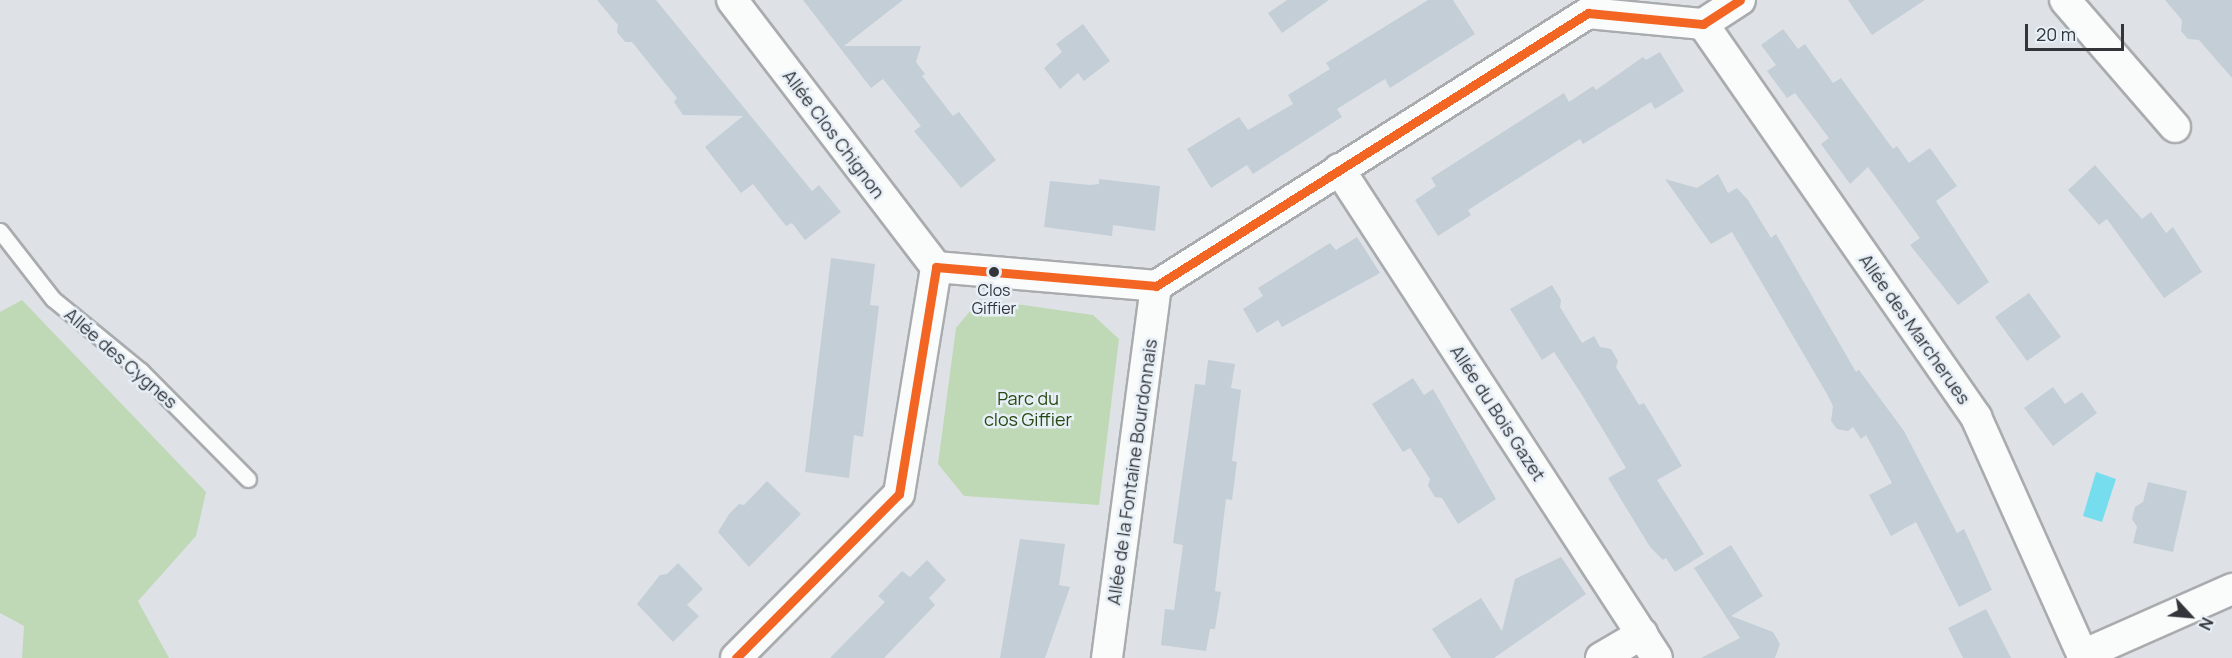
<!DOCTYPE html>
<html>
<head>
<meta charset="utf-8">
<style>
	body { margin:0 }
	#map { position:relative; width:2232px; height:658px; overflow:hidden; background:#dee2e6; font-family:Manrope,sans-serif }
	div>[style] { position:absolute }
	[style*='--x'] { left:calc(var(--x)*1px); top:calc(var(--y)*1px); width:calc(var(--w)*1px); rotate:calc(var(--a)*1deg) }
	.green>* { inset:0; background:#bfd9b7 }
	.water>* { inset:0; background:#76ddee }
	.building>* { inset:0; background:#c4ced7 }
	.roads { filter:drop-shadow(2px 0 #a9acae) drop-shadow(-2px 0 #a9acae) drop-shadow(0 2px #a9acae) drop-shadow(0 -2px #a9acae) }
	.lane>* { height:15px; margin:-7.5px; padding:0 7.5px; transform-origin:7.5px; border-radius:7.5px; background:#fafbfb }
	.street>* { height:30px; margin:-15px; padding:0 15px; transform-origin:15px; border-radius:15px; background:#fafbfb }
	.bus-1>* { height:9px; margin:-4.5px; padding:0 4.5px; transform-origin:4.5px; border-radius:4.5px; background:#f26522 }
	.dots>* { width:16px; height:16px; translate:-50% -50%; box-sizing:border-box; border:3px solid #e7eff7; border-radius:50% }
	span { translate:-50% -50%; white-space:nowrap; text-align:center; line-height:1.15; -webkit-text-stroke:5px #e7eff7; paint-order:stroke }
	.bus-label { font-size:16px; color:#323539 }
	.street-label { font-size:18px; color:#323539 }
	.park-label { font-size:18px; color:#284a12 }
	.north { position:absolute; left:2160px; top:586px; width:60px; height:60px; -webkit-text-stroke:4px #e7eff7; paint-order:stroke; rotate:116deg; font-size:16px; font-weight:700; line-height:24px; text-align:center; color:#323539 }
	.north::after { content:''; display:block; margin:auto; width:21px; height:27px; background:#323539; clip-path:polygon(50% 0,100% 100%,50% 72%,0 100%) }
	.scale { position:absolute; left:2025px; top:24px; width:99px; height:27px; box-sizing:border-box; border:3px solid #323539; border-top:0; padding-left:8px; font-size:18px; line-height:21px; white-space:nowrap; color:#323539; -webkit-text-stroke:4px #e7eff7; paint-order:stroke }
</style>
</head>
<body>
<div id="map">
	<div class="green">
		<div style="clip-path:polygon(980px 299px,1093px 315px,1119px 339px,1099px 505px,964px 496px,938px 464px,956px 328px)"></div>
		<div style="clip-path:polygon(22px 300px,206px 492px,196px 536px,138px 601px,169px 658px,22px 658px,24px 626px,0 613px,0 312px)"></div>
	</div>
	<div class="water">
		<div style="clip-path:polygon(2096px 472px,2116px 479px,2102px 522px,2083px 516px)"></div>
	</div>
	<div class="building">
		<div style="clip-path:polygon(597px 0,656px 0,812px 191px,819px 185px,841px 212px,805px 240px,792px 223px,786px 226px,753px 184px,741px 193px,705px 147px,743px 116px,683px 115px,674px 102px,677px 98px,632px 42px,625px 42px,617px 32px,618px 25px)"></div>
		<div style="clip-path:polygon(803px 0,903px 0,844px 46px,921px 46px,916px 62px,925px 74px,922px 76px,953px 116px,959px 112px,996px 160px,961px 188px,914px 131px,921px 126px,883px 79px,871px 88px)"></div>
		<div style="clip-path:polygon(1287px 0,1329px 0,1282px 33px,1268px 13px)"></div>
		<div style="clip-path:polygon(1428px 0,1453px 0,1475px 34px,1390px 88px,1385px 79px,1337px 109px,1342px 117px,1253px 174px,1247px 165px,1211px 188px,1187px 149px,1239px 117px,1248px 130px,1293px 104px,1288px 95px,1330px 69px,1326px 63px)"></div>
		<div style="clip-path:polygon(1848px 0,1925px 0,1872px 35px)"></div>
		<div style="clip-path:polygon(2165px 0,2232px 0,2232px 78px,2199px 40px,2188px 39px,2181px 31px,2182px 20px)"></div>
		<div style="clip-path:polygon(1083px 24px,1110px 61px,1084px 81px,1078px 73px,1060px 89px,1044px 68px,1062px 52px,1056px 44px)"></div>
		<div style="clip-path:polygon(1783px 29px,1798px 49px,1805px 44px,1833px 83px,1841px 78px,1893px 149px,1897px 146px,1909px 163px,1930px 148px,1957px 186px,1936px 201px,1989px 282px,1958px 305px,1910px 245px,1920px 238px,1868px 167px,1850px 184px,1821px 144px,1829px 138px,1795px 93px,1787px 98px,1767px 71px,1776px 65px,1761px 45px)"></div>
		<div style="clip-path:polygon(1660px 52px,1684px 91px,1655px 109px,1651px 102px,1583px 144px,1580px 139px,1468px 210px,1471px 215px,1438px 236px,1415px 200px,1436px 186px,1431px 178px,1564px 93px,1569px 102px,1593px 86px,1596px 90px,1643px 57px,1646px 60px)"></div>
		<div style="clip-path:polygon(2095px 165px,2142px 219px,2151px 212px,2166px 233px,2173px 227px,2202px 272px,2164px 298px,2107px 219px,2099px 225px,2068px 190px)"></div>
		<div style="clip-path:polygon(1718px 174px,1728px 193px,1737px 188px,1748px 200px,1771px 238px,1776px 234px,1856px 372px,1859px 370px,1904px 431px,1957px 533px,1964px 529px,1992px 590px,1959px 607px,1916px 522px,1891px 536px,1869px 495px,1892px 483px,1866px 435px,1861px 439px,1853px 427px,1848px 431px,1837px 429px,1831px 421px,1833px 406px,1827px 394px,1732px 232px,1711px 244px,1665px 179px,1697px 188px)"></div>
		<div style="clip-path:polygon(1099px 179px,1160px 186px,1155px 231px,1113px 225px,1112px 236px,1044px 227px,1050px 181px,1090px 185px,1099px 184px)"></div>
		<div style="clip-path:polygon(1357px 237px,1380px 273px,1282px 327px,1278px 320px,1257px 333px,1243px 309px,1263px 296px,1258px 288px,1330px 243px,1336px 250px)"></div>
		<div style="clip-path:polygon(831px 258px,875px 264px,870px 305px,879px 306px,863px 437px,854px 435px,849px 478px,805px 472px)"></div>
		<div style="clip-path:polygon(1552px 285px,1561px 300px,1560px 307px,1582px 343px,1594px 336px,1600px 347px,1611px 349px,1618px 361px,1616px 367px,1639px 405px,1644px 403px,1682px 466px,1657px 480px,1704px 554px,1675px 572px,1666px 558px,1663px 560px,1650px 547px,1608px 478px,1626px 468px,1582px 395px,1554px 352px,1542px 360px,1510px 309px)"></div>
		<div style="clip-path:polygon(2029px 293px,2061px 337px,2027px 361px,1995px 317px)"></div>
		<div style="clip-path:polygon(1208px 360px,1235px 364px,1231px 388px,1241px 390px,1232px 461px,1237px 462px,1232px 500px,1226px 499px,1215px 591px,1221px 592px,1215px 629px,1210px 629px,1206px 651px,1161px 645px,1165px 609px,1174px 610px,1183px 545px,1173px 543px,1195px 384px,1205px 385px)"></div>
		<div style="clip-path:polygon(1413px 378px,1424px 395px,1433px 389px,1496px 499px,1458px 524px,1442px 498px,1435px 497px,1428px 486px,1430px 479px,1410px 448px,1403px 452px,1372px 404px)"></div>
		<div style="clip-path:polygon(2053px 387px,2065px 404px,2082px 392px,2097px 413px,2053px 446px,2024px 408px)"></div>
		<div style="clip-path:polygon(767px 481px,801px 514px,749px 567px,718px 532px,729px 514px,739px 504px,744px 505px)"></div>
		<div style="clip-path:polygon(2148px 482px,2187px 491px,2173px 552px,2133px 543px,2137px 527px,2132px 519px,2135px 507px,2143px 502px)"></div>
		<div style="clip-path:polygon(1020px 539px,1065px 544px,1059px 585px,1070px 587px,1045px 658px,1000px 658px)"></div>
		<div style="clip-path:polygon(1731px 545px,1763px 596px,1731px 616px,1773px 632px,1780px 644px,1775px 658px,1701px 658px,1740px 638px,1694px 568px)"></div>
		<div style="clip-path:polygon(1561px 557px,1586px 594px,1494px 658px,1451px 658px,1432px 629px,1481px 598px,1502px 631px,1515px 579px)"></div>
		<div style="clip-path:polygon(927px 560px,946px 580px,929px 598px,935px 605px,884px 658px,830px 658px,885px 602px,878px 596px,902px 571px,910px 577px)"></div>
		<div style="clip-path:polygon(678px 563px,703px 589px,687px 605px,699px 616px,673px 642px,637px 604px,660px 575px,667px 574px)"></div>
		<div style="clip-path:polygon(1986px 609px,2011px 658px,1963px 658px,1948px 628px)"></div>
	</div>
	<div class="roads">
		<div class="lane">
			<div style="--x:0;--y:231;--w:86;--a:52.1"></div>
			<div style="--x:53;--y:299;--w:114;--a:39.3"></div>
			<div style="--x:141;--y:371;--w:152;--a:45.3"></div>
		</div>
		<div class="street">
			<div style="--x:732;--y:0;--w:336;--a:52.6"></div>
			<div style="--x:2065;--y:0;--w:168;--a:49.1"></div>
			<div style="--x:1703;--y:24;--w:479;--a:55.2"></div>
			<div style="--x:1976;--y:417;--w:264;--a:65.9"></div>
			<div style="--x:1339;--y:169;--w:583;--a:56.96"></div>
			<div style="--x:2083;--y:655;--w:163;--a:-23.9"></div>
			<div style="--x:736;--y:658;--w:231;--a:-45.2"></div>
			<div style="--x:899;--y:494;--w:230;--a:-80.7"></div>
			<div style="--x:936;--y:267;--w:221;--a:4.9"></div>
			<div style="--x:1156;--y:286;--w:511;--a:-32.29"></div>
			<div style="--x:1588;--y:13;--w:116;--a:5.5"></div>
			<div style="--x:1703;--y:24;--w:44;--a:-33"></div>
			<div style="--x:1107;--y:658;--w:375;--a:-82.5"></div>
			<div style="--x:1601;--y:658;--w:48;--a:-30.3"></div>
		</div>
	</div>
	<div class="bus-1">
		<div style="--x:736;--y:658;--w:231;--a:-45.2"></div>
		<div style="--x:899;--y:494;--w:230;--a:-80.7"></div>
		<div style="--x:936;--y:267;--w:221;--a:4.9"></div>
		<div style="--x:1156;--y:286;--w:511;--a:-32.29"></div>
		<div style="--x:1588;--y:13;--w:116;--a:5.5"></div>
		<div style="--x:1703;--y:24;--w:44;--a:-33"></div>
	</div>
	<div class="dots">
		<div style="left:994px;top:272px;background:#323539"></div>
	</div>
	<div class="bus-label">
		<span style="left:994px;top:299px">Clos<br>Giffier</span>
	</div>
	<div class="street-label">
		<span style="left:834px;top:134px;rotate:53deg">Allée Clos Chignon</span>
		<span style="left:1915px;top:329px;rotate:55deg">Allée des Marcherues</span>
		<span style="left:121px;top:358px;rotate:41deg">Allée des Cygnes</span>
		<span style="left:1498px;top:413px;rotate:57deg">Allée du Bois Gazet</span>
		<span style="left:1132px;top:472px;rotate:-82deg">Allée de la Fontaine Bourdonnais</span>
	</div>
	<div class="park-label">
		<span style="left:1028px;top:409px">Parc du<br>clos Giffier</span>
	</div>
	<div class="north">N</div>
	<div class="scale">20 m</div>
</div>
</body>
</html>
